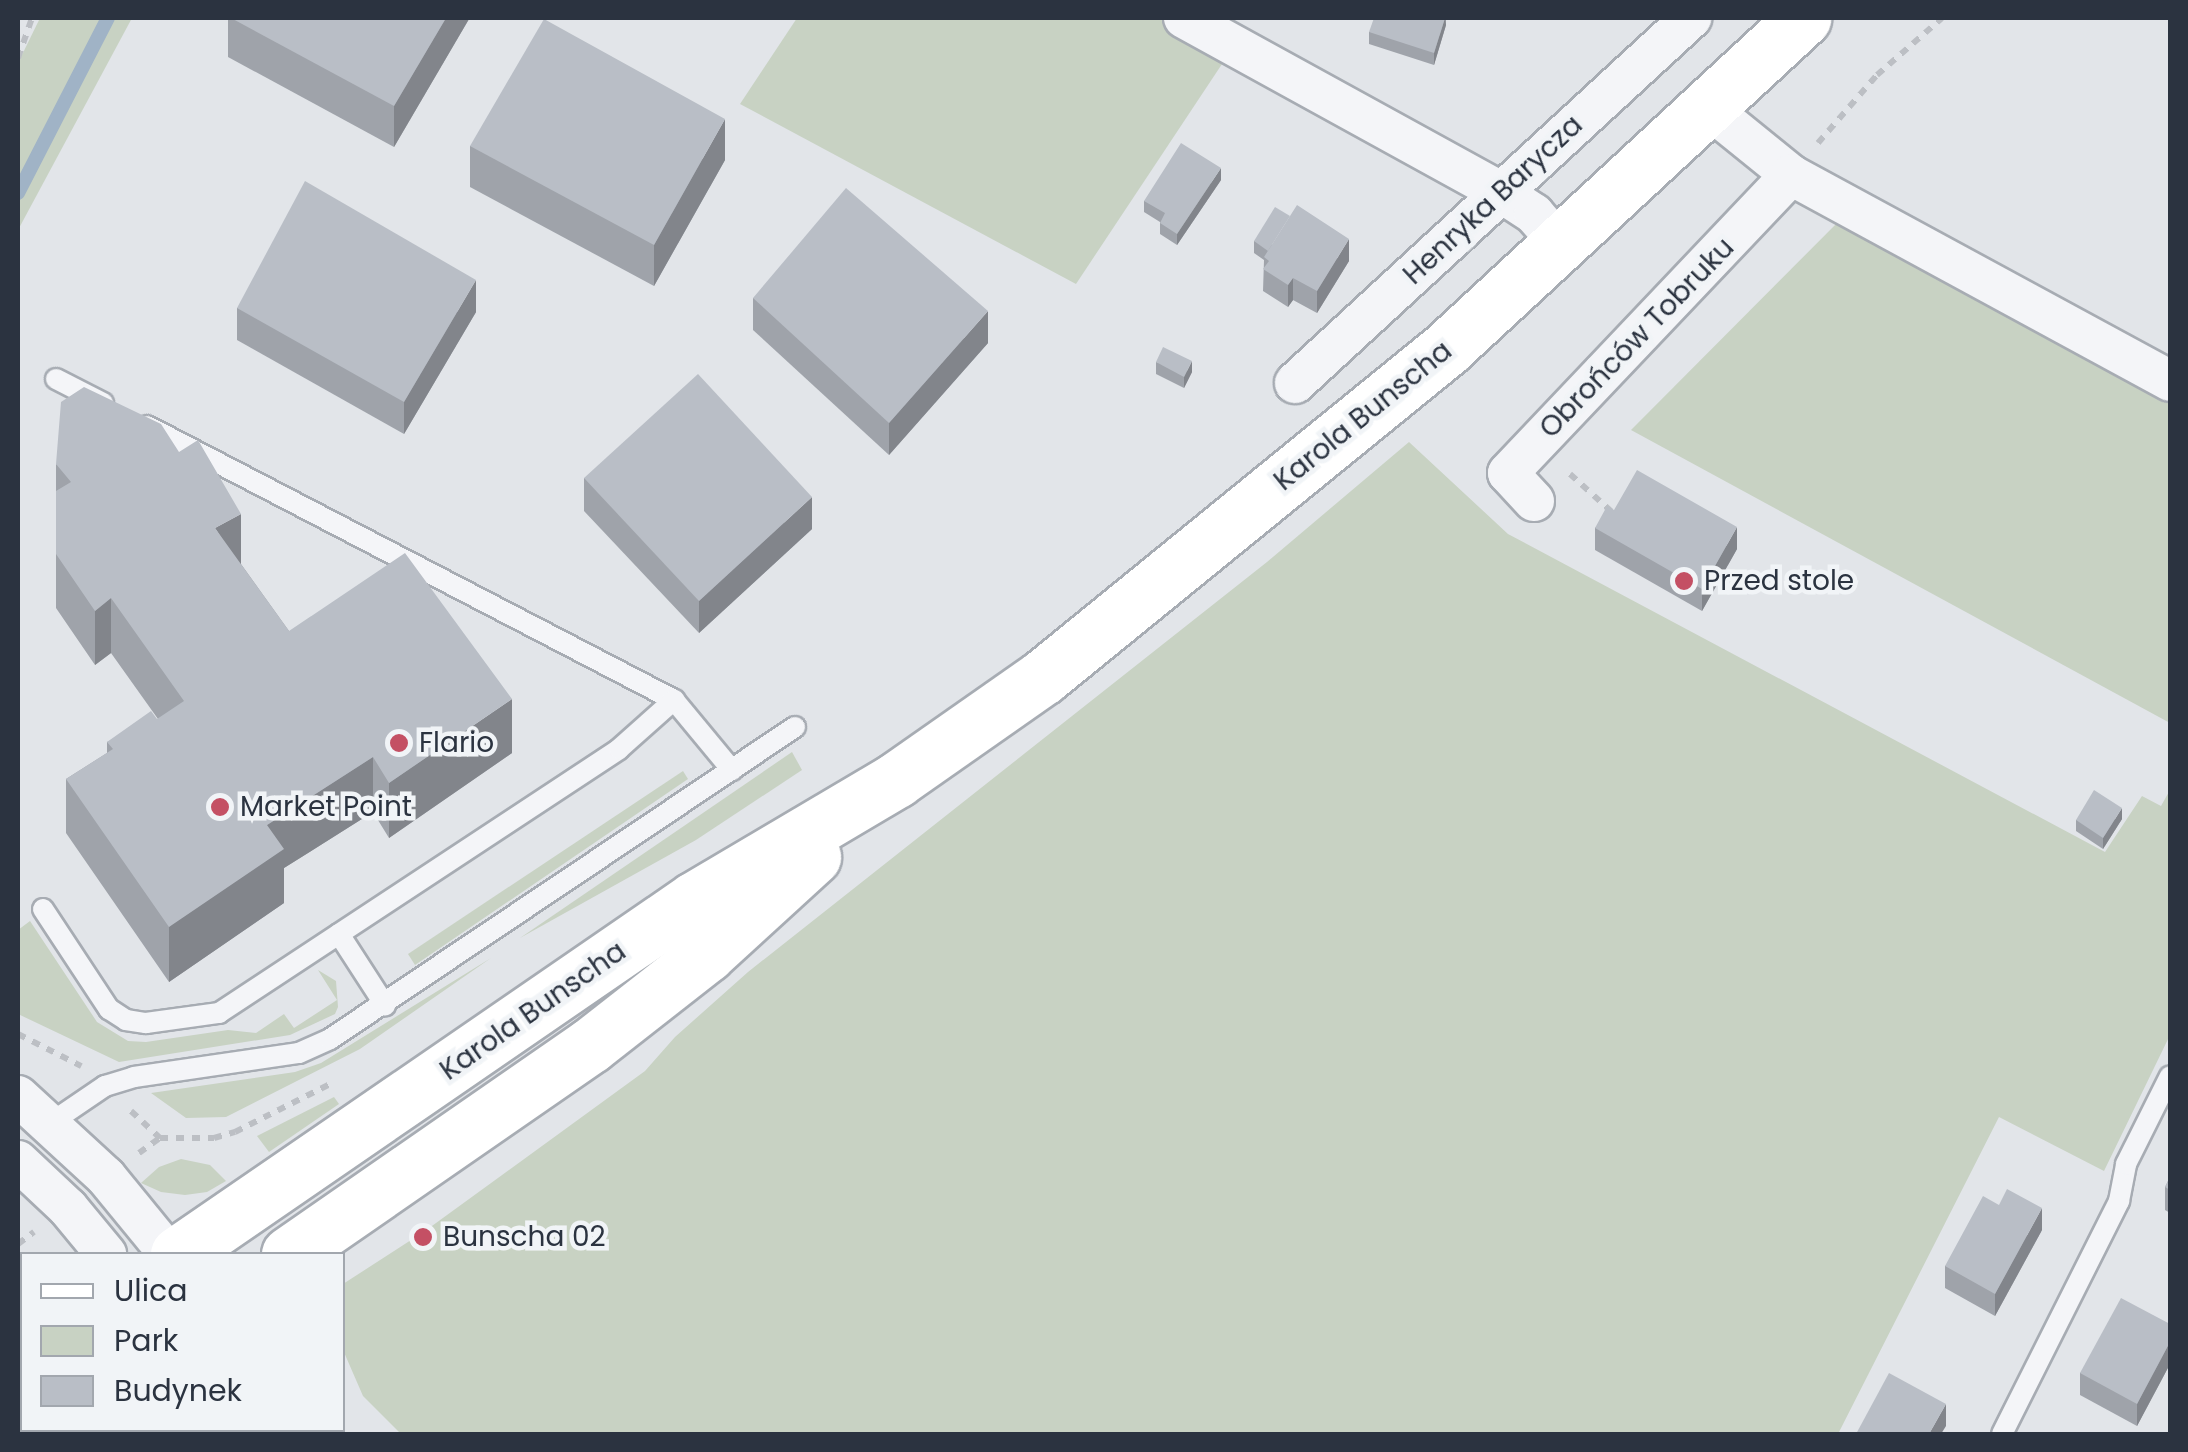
<!DOCTYPE html>
<html>
<head>
<meta charset="utf-8">
<style>
	body { margin:0 }
	#map { position:relative; width:2188px; height:1452px; overflow:hidden; background:#e2e5e9; font-family:Poppins,sans-serif }
	div>[style] { position:absolute }
	[style*='--x'] { left:calc(var(--x)*1px); top:calc(var(--y)*1px); width:calc(var(--w)*1px); rotate:calc(var(--a)*1deg) }
	.green>* { inset:0; background:#c8d2c3 }
	.stream>* { height:14px; margin:-7px; padding:0 7px; transform-origin:7px; border-radius:7px; background:#a0b3c6 }
	.path>* { height:6px; margin-top:-3px; transform-origin:0; background:repeating-linear-gradient(90deg,#bcbfc4 0 8px,transparent 0 16px) }
	.roads { filter:drop-shadow(2px 0 #a7acb3) drop-shadow(-2px 0 #a7acb3) drop-shadow(0 2px #a7acb3) drop-shadow(0 -2px #a7acb3) }
	.service>* { height:20px; margin:-10px; padding:0 10px; transform-origin:10px; border-radius:10px; background:#f4f5f8 }
	.minor>* { height:40px; margin:-20px; padding:0 20px; transform-origin:20px; border-radius:20px; background:#f4f5f8 }
	.secondary>* { height:55px; margin:-27.5px; padding:0 27.5px; transform-origin:27.5px; border-radius:27.5px; background:#fff }
	.wall>* { inset:0; background:#9fa3aa }
	.shaded-wall>* { inset:0; background:#82858b }
	.building>* { inset:0; background:#b9bec6 }
	.dots>* { width:28px; height:28px; translate:-50% -50%; box-sizing:border-box; border:5px solid #f1f4f7; border-radius:50% }
	span { translate:-50% -50%; white-space:nowrap; text-align:center; line-height:1.15; -webkit-text-stroke:9px #f1f4f7; paint-order:stroke }
	.street-label { font-size:28px; color:#2b3340 }
	.poi-label { font-size:28px; color:#2b3340 }
	.left { translate:0 -50%; text-align:left }
	.frame { position:absolute; inset:0; border:20px solid #2b3340; pointer-events:none }
	.legend { position:absolute; left:20px; top:1252px; width:325px; height:180px; box-sizing:border-box; background:#f1f4f7; border:2px solid #a2a7ae; margin:0; padding:12px 18px; list-style:none; font-size:30px; color:#2b3340 }
	.legend li { display:flex; align-items:center; gap:20px; height:50px }
	.legend b { width:50px; border:2px solid #a2a7ae }
</style>
</head>
<body>
<div id="map">
	<div class="green">
		<div style="clip-path:polygon(40px 18px,132px 18px,18px 230px,18px 63px)"></div>
		<div style="clip-path:polygon(797px 18px,1160px 18px,1228px 55px,1076px 284px,740px 104px)"></div>
		<div style="clip-path:polygon(1846px 214px,2170px 393px,2170px 723px,1631px 430px)"></div>
		<div style="clip-path:polygon(1409px 442px,1508px 534px,2105px 852px,2142px 796px,2161px 806px,2170px 790px,2170px 1035px,2104px 1171px,1999px 1117px,1838px 1434px,401px 1434px,363px 1396px,343px 1350px,343px 1284px,425px 1231px,645px 1071px,675px 1037px,748px 972px,1267px 562px)"></div>
		<div style="clip-path:polygon(792px 752px,802px 770px,696px 840px,520px 938px)"></div>
		<div style="clip-path:polygon(683px 771px,688px 779px,415px 965px,408px 954px)"></div>
		<div style="clip-path:polygon(30px 921px,97px 1022px,128px 1041px,146px 1042px,228px 1030px,256px 1033px,284px 1014px,294px 1028px,337px 1000px,318px 970px,336px 981px,338px 1007px,335px 1014px,290px 1035px,119px 1062px,18px 1014px,18px 930px)"></div>
		<div style="clip-path:polygon(491px 958px,360px 1049px,226px 1117px,186px 1118px,151px 1093px,295px 1072px,321px 1063px)"></div>
		<div style="clip-path:polygon(334px 1097px,339px 1104px,269px 1152px,257px 1136px)"></div>
		<div style="clip-path:polygon(181px 1159px,210px 1165px,226px 1181px,207px 1192px,185px 1195px,161px 1192px,141px 1183px,159px 1167px)"></div>
	</div>
	<div class="stream">
		<div style="--x:18;--y:193;--w:197;--a:-62.8"></div>
	</div>
	<div class="path">
		<div style="--x:18;--y:58;--w:42;--a:-70.7"></div>
		<div style="--x:1818;--y:143;--w:90;--a:-49.1"></div>
		<div style="--x:1877;--y:75;--w:86;--a:-41.2"></div>
		<div style="--x:1570;--y:474;--w:58;--a:42.2"></div>
		<div style="--x:18;--y:1034;--w:71;--a:26.9"></div>
		<div style="--x:131;--y:1111;--w:40;--a:43"></div>
		<div style="--x:139;--y:1153;--w:26;--a:-36"></div>
		<div style="--x:160;--y:1138;--w:54;--a:0"></div>
		<div style="--x:214;--y:1138;--w:22;--a:-16"></div>
		<div style="--x:235;--y:1132;--w:106;--a:-26.8"></div>
		<div style="--x:18;--y:1244;--w:20;--a:-37"></div>
	</div>
	<div class="roads">
		<div class="service">
			<div style="--x:56;--y:379;--w:53;--a:27.1"></div>
			<div style="--x:147;--y:426;--w:594;--a:27.47"></div>
			<div style="--x:674;--y:700;--w:91;--a:50.4"></div>
			<div style="--x:43;--y:909;--w:120;--a:56.6"></div>
			<div style="--x:109;--y:1009;--w:20;--a:33"></div>
			<div style="--x:126;--y:1020;--w:20;--a:9"></div>
			<div style="--x:146;--y:1023;--w:74;--a:-7.8"></div>
			<div style="--x:219;--y:1013;--w:479;--a:-33.4"></div>
			<div style="--x:619;--y:749;--w:74;--a:-41.7"></div>
			<div style="--x:339;--y:934;--w:85;--a:57.1"></div>
			<div style="--x:49;--y:1124;--w:68;--a:-34.2"></div>
			<div style="--x:105;--y:1086;--w:30;--a:-17"></div>
			<div style="--x:134;--y:1077;--w:167;--a:-8.3"></div>
			<div style="--x:299;--y:1053;--w:34;--a:-24"></div>
			<div style="--x:330;--y:1039;--w:560;--a:-33.86"></div>
			<div style="--x:2002;--y:1434;--w:261;--a:-63.3"></div>
			<div style="--x:2119;--y:1201;--w:38;--a:-79"></div>
			<div style="--x:2126;--y:1164;--w:98;--a:-63.4"></div>
		</div>
		<div class="minor">
			<div style="--x:1184;--y:18;--w:363;--a:28.8"></div>
			<div style="--x:1502;--y:193;--w:38;--a:33"></div>
			<div style="--x:1534;--y:214;--w:41;--a:48.9"></div>
			<div style="--x:1707;--y:107;--w:108;--a:39"></div>
			<div style="--x:1791;--y:175;--w:431;--a:28.5"></div>
			<div style="--x:1295;--y:383;--w:539;--a:-42.67"></div>
			<div style="--x:1534;--y:501;--w:38;--a:-133"></div>
			<div style="--x:1508;--y:473;--w:411;--a:-46.5"></div>
			<div style="--x:18;--y:1096;--w:120;--a:42.6"></div>
			<div style="--x:106;--y:1177;--w:99;--a:50.7"></div>
			<div style="--x:18;--y:1161;--w:69;--a:43.2"></div>
			<div style="--x:68;--y:1208;--w:60;--a:50.4"></div>
			<div style="--x:290;--y:1430;--w:6;--a:45"></div>
		</div>
		<div class="secondary">
			<div style="--x:178;--y:1254;--w:627;--a:-34.48"></div>
			<div style="--x:695;--y:899;--w:234;--a:-30.6"></div>
			<div style="--x:896;--y:780;--w:179;--a:-35"></div>
			<div style="--x:1043;--y:677;--w:520;--a:-39.14"></div>
			<div style="--x:1446;--y:349;--w:487;--a:-42.8"></div>
			<div style="--x:289;--y:1254;--w:367;--a:-34.7"></div>
			<div style="--x:591;--y:1045;--w:147;--a:-38.1"></div>
			<div style="--x:707;--y:954;--w:144;--a:-42.5"></div>
			<div style="--x:18;--y:1366;--w:5;--a:-37"></div>
			<div style="--x:26;--y:1434;--w:8;--a:-30"></div>
		</div>
	</div>
	<div class="wall">
		<div style="clip-path:polygon(228px 18px,469px 18px,469px 19px,394px 147px,228px 57px)"></div>
		<div style="clip-path:polygon(1446px 18px,1446px 25px,1434px 65px,1369px 44px,1369px 32px)"></div>
		<div style="clip-path:polygon(470px 146px,725px 160px,654px 286px,470px 187px)"></div>
		<div style="clip-path:polygon(1221px 180px,1177px 245px,1160px 234px,1160px 222px,1144px 212px,1144px 201px)"></div>
		<div style="clip-path:polygon(1254px 241px,1349px 261px,1317px 313px,1293px 300px,1288px 307px,1263px 291px,1264px 260px,1254px 253px)"></div>
		<div style="clip-path:polygon(753px 298px,988px 343px,889px 455px,753px 330px)"></div>
		<div style="clip-path:polygon(237px 308px,476px 312px,404px 434px,237px 340px)"></div>
		<div style="clip-path:polygon(1156px 362px,1192px 372px,1184px 388px,1156px 374px)"></div>
		<div style="clip-path:polygon(56px 464px,241px 564px,289px 631px,512px 753px,389px 838px,373px 812px,284px 868px,284px 903px,169px 982px,66px 833px,66px 779px,107px 753px,107px 742px,158px 719px,111px 653px,95px 665px,56px 608px)"></div>
		<div style="clip-path:polygon(584px 478px,812px 529px,699px 633px,584px 511px)"></div>
		<div style="clip-path:polygon(1614px 510px,1737px 549px,1702px 611px,1595px 550px,1595px 528px)"></div>
		<div style="clip-path:polygon(2122px 819px,2103px 849px,2076px 831px,2076px 820px)"></div>
		<div style="clip-path:polygon(2170px 1177px,2170px 1213px,2165px 1210px,2165px 1187px)"></div>
		<div style="clip-path:polygon(2042px 1230px,1995px 1316px,1945px 1288px,1945px 1266px)"></div>
		<div style="clip-path:polygon(2170px 1324px,2170px 1364px,2137px 1426px,2080px 1395px,2080px 1373px)"></div>
	</div>
	<div class="shaded-wall">
		<div style="clip-path:polygon(446px 18px,469px 18px,469px 19px,394px 147px,394px 106px)"></div>
		<div style="clip-path:polygon(1445px 18px,1446px 25px,1434px 65px,1434px 53px)"></div>
		<div style="clip-path:polygon(725px 119px,725px 160px,654px 286px,654px 245px)"></div>
		<div style="clip-path:polygon(1221px 168px,1221px 180px,1177px 245px,1177px 234px)"></div>
		<div style="clip-path:polygon(1349px 239px,1349px 261px,1317px 313px,1317px 291px)"></div>
		<div style="clip-path:polygon(1293px 278px,1293px 300px,1288px 307px,1288px 285px)"></div>
		<div style="clip-path:polygon(476px 280px,476px 312px,404px 434px,404px 402px)"></div>
		<div style="clip-path:polygon(988px 311px,988px 343px,889px 455px,889px 423px)"></div>
		<div style="clip-path:polygon(1192px 361px,1192px 372px,1184px 388px,1184px 377px)"></div>
		<div style="clip-path:polygon(812px 497px,812px 529px,699px 633px,699px 601px)"></div>
		<div style="clip-path:polygon(241px 514px,241px 569px,215px 528px)"></div>
		<div style="clip-path:polygon(1737px 527px,1737px 549px,1702px 611px,1702px 589px)"></div>
		<div style="clip-path:polygon(111px 598px,111px 653px,95px 665px,95px 611px)"></div>
		<div style="clip-path:polygon(512px 699px,512px 753px,389px 838px,389px 783px)"></div>
		<div style="clip-path:polygon(373px 757px,373px 812px,284px 868px,284px 903px,169px 982px,169px 927px,267px 825px)"></div>
		<div style="clip-path:polygon(2122px 808px,2122px 819px,2103px 849px,2103px 838px)"></div>
		<div style="clip-path:polygon(2042px 1208px,2042px 1230px,1995px 1316px,1995px 1294px)"></div>
		<div style="clip-path:polygon(2170px 1342px,2170px 1364px,2137px 1426px,2137px 1404px)"></div>
		<div style="clip-path:polygon(1946px 1404px,1946px 1426px,1941px 1434px,1929px 1434px)"></div>
	</div>
	<div class="building">
		<div style="clip-path:polygon(231px 18px,446px 18px,394px 106px)"></div>
		<div style="clip-path:polygon(1374px 18px,1445px 18px,1434px 53px,1369px 32px)"></div>
		<div style="clip-path:polygon(544px 19px,725px 119px,654px 245px,470px 146px)"></div>
		<div style="clip-path:polygon(1181px 143px,1221px 168px,1177px 234px,1160px 223px,1165px 213px,1144px 201px)"></div>
		<div style="clip-path:polygon(305px 181px,476px 280px,404px 402px,237px 308px)"></div>
		<div style="clip-path:polygon(846px 188px,988px 311px,889px 423px,753px 298px)"></div>
		<div style="clip-path:polygon(1297px 205px,1349px 239px,1317px 291px,1293px 278px,1288px 285px,1263px 269px,1269px 261px,1264px 257px)"></div>
		<div style="clip-path:polygon(1275px 207px,1290px 216px,1268px 251px,1254px 241px)"></div>
		<div style="clip-path:polygon(1163px 347px,1192px 361px,1184px 377px,1156px 362px)"></div>
		<div style="clip-path:polygon(698px 374px,812px 497px,699px 601px,584px 478px)"></div>
		<div style="clip-path:polygon(84px 387px,161px 424px,179px 452px,198px 440px,241px 514px,215px 528px,289px 631px,405px 553px,512px 699px,389px 783px,373px 757px,267px 825px,284px 849px,169px 927px,66px 779px,113px 749px,107px 742px,151px 711px,157px 719px,184px 701px,111px 598px,95px 611px,56px 554px,56px 491px,71px 482px,56px 464px,61px 402px)"></div>
		<div style="clip-path:polygon(1637px 470px,1737px 527px,1702px 589px,1595px 528px,1607px 506px,1614px 510px)"></div>
		<div style="clip-path:polygon(2094px 790px,2122px 808px,2103px 838px,2076px 820px)"></div>
		<div style="clip-path:polygon(2170px 1177px,2170px 1190px,2165px 1187px)"></div>
		<div style="clip-path:polygon(2007px 1189px,2042px 1208px,1995px 1294px,1945px 1266px,1983px 1196px,1999px 1205px)"></div>
		<div style="clip-path:polygon(2121px 1298px,2170px 1324px,2170px 1342px,2137px 1404px,2080px 1373px)"></div>
		<div style="clip-path:polygon(1889px 1373px,1946px 1404px,1929px 1434px,1856px 1434px)"></div>
	</div>
	<div class="dots">
		<div style="left:1684px;top:581px;background:#c45064"></div>
		<div style="left:399px;top:743px;background:#c45064"></div>
		<div style="left:220px;top:807px;background:#c45064"></div>
		<div style="left:423px;top:1237px;background:#c45064"></div>
	</div>
	<div class="street-label">
		<span style="left:1493px;top:200px;rotate:-43deg">Henryka Barycza</span>
		<span style="left:1637px;top:338px;rotate:-46deg">Obrońców Tobruku</span>
		<span style="left:1363px;top:416px;rotate:-39deg">Karola Bunscha</span>
		<span style="left:533px;top:1011px;rotate:-35deg">Karola Bunscha</span>
	</div>
	<div class="poi-label">
		<span class="left" style="left:1704px;top:581px">Przed stole</span>
		<span class="left" style="left:419px;top:743px">Flario</span>
		<span class="left" style="left:240px;top:807px">Market Point</span>
		<span class="left" style="left:443px;top:1237px">Bunscha 02</span>
	</div>
	<div class="frame"></div>
	<ul class="legend">
	<li><b style="height:12px;background:#fff"></b>Ulica</li>
	<li><b style="height:28px;background:#c8d2c3"></b>Park</li>
	<li><b style="height:28px;background:#b9bec6"></b>Budynek</li>
	</ul>
</div>
</body>
</html>
